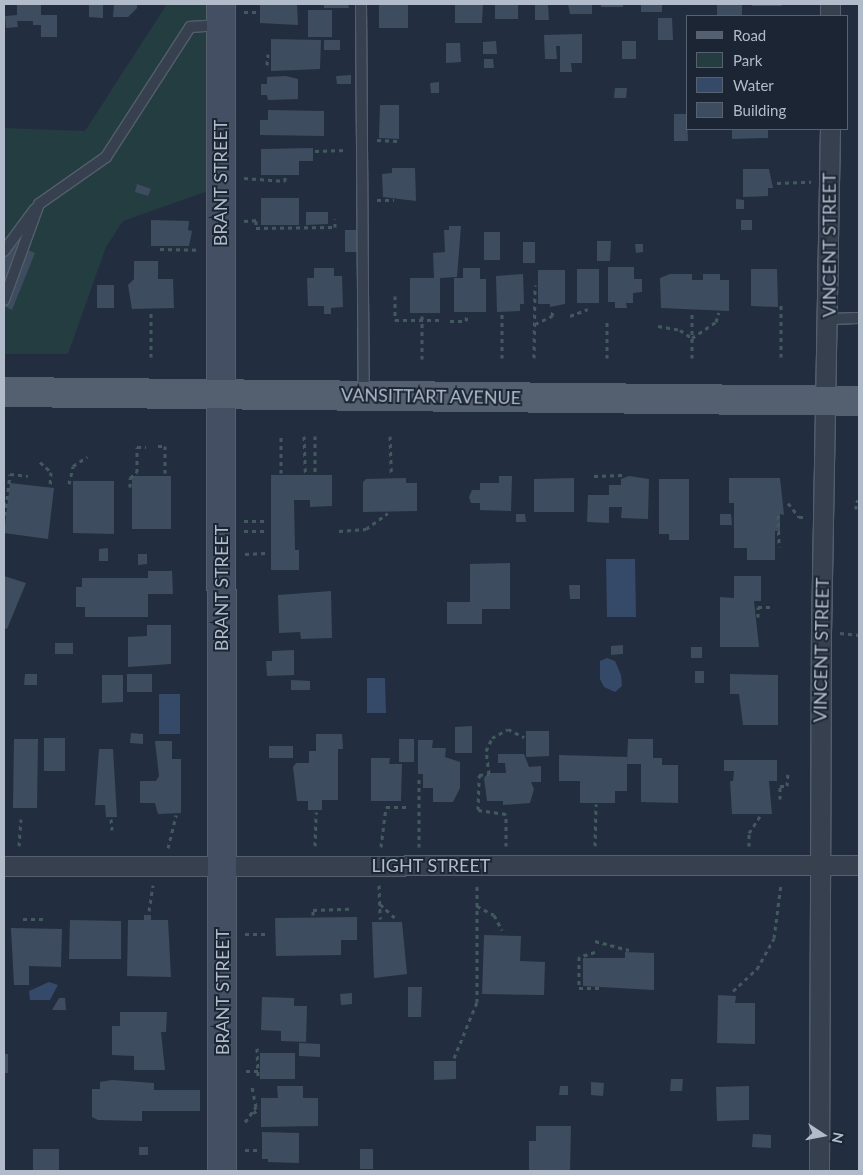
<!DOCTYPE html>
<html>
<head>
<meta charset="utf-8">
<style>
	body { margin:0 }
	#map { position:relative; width:863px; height:1175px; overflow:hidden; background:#222e3f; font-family:Lato,sans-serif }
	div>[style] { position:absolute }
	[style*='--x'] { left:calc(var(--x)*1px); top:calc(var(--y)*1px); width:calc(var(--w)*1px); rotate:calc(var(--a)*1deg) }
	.green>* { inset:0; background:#243d40 }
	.water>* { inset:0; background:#354968 }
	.building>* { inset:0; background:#3e4c5f }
	.path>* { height:3px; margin-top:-1.5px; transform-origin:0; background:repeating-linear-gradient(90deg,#425a5d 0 4px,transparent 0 8px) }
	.roads { filter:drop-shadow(1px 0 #545e6d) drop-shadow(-1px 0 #545e6d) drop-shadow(0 1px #545e6d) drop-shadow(0 -1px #545e6d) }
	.lane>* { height:10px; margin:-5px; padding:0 5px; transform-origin:5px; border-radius:5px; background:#36404f }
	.street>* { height:19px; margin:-9.5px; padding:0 9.5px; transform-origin:9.5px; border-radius:9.5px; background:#36404f }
	.secondary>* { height:28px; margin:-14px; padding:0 14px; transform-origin:14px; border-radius:14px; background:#444f63 }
	.primary>* { height:28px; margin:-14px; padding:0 14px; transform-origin:14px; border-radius:14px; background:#545f6f }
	span { translate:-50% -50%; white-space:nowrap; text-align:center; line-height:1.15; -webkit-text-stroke:4px #1b2534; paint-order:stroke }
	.street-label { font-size:18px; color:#b2bbca }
	.frame { position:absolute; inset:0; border:5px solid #b2bbca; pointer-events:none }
	.legend { position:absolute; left:686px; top:15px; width:162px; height:115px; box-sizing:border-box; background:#1b2534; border:1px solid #576170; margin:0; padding:6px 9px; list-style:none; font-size:15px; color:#b2bbca }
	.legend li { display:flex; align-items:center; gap:10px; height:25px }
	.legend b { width:25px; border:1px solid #576170 }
	.north { position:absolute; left:798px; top:1110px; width:50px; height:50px; -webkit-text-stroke:4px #1b2534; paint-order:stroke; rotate:101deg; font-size:14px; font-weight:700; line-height:20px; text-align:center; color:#b2bbca }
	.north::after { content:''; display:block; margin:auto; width:18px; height:22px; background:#b2bbca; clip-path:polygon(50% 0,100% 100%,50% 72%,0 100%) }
</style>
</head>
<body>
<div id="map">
	<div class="green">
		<div style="clip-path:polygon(167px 4px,207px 4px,208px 191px,123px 221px,106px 247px,68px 354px,4px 354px,4px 128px,85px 131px)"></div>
	</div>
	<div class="water">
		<div style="clip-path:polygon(606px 559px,635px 559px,636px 617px,607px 617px)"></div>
		<div style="clip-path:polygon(607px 658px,615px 661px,621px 675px,622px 686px,615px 692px,604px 687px,600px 679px,600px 661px)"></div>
		<div style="clip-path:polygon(367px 678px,385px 678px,386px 713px,367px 713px)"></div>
		<div style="clip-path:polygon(180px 694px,180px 734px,159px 734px,159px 694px)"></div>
		<div style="clip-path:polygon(49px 982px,58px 985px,50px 1000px,30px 1000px,29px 991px)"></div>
	</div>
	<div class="building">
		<div style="clip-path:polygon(17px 4px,41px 4px,41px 15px,57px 15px,57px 37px,41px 37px,41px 25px,33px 25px,33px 21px,17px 21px,18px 27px,6px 28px,5px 16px,17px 15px)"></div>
		<div style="clip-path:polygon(89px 4px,103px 4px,103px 18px,89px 17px)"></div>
		<div style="clip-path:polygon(114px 4px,137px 4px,137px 8px,128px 17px,113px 17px)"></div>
		<div style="clip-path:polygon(260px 4px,297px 4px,298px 25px,260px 23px)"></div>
		<div style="clip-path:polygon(324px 4px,348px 4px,349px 8px,324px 8px)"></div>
		<div style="clip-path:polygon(379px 4px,408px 5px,408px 28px,379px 28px)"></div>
		<div style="clip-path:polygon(455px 4px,483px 4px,482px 23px,455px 23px)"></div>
		<div style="clip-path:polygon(495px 4px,518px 4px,518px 19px,495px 19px)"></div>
		<div style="clip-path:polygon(535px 4px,548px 4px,549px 20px,535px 20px)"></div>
		<div style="clip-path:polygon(568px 4px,592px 4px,592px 14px,570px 14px)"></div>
		<div style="clip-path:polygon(601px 4px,623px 4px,623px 7px,601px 7px)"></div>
		<div style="clip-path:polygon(641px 4px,662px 4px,662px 12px,641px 12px)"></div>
		<div style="clip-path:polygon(717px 4px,742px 4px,742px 16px,717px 16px)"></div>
		<div style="clip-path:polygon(752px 4px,781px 4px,782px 6px,752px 6px)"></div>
		<div style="clip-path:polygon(308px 10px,332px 10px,332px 37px,308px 37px)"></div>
		<div style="clip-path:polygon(658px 18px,672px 18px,673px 40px,658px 40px)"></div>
		<div style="clip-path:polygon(582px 34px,582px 63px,571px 63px,572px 72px,560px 72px,560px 46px,556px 46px,557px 59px,545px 59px,544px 35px)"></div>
		<div style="clip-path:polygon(271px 39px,321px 40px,320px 69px,271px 71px)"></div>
		<div style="clip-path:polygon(324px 40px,340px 40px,340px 50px,324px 50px)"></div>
		<div style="clip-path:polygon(496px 41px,497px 54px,483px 54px,483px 42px)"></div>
		<div style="clip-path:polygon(622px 41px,636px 41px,636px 59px,622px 59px)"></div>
		<div style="clip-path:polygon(446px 43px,460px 43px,461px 62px,446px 63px)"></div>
		<div style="clip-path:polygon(484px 59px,493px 59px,494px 68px,484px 68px)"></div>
		<div style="clip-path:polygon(351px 75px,351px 84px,337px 84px,336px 76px)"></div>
		<div style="clip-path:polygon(286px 76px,298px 79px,298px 99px,268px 100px,267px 95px,261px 95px,261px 84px,267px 84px,267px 77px)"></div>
		<div style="clip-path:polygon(439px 82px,439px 93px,431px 93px,430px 83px)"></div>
		<div style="clip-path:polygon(615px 88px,627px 88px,626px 98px,614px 98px)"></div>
		<div style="clip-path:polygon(380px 105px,399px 105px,399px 139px,379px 138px)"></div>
		<div style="clip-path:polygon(268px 110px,324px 111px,324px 136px,260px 135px,260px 120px,268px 120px)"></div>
		<div style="clip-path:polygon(674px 114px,687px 114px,688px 141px,674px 141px)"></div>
		<div style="clip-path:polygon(732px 129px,768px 129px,768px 138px,732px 139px)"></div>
		<div style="clip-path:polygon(313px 148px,313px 161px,299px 161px,299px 175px,261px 175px,261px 149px)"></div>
		<div style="clip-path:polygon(392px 168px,415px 168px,416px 201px,383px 197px,382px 174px,392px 173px)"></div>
		<div style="clip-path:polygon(743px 169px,769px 169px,773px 188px,768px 188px,768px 196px,743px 197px)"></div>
		<div style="clip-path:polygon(137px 184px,151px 189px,148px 196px,135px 192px)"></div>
		<div style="clip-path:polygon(261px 198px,299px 198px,299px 225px,261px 225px)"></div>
		<div style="clip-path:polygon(736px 199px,744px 200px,744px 209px,736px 209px)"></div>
		<div style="clip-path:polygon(306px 212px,328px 212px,328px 224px,306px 225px)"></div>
		<div style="clip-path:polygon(151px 220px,189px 221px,188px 230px,192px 231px,189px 246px,151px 246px)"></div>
		<div style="clip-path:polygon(741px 220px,752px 220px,752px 230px,741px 230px)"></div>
		<div style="clip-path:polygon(449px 226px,461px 226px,457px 277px,440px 278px,440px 313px,410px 313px,410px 278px,434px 278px,433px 253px,445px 252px,444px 230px,449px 230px)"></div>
		<div style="clip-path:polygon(345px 230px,359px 230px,359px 252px,345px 252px)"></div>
		<div style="clip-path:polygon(484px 232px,500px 232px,500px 260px,484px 260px)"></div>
		<div style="clip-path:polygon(4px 240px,35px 253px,12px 310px,4px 306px)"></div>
		<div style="clip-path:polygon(597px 241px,611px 241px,610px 261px,597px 261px)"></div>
		<div style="clip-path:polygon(523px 242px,535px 242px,535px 263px,523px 263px)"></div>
		<div style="clip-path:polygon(635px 244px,643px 244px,643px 252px,636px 253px)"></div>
		<div style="clip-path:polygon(134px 261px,158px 261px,158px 279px,173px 279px,174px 308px,132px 309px,128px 285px,134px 279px)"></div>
		<div style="clip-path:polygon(608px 267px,634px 267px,634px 279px,642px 279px,642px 292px,633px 293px,633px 303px,626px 303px,627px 308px,615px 308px,615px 302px,608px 302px)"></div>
		<div style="clip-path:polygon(314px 268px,334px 268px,334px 276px,342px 276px,343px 307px,331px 308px,331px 314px,324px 314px,324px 306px,308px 306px,307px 278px,314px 278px)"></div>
		<div style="clip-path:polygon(463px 268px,480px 268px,480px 279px,486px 279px,486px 312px,454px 312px,454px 278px,463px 278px)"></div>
		<div style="clip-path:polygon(577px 269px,599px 269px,599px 303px,577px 303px)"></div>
		<div style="clip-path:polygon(751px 269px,777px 269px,778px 307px,751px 306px)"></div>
		<div style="clip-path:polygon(538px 270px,565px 270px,565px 304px,550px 307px,550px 304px,538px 304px)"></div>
		<div style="clip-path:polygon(523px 274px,524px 304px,520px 304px,520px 311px,497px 312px,496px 276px)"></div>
		<div style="clip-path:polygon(670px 274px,692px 274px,692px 280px,703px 280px,703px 274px,720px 274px,720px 280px,729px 280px,729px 311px,661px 308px,660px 278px)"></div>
		<div style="clip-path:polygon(97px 285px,114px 285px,114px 308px,97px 308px)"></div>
		<div style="clip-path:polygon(271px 475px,332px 475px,332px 506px,310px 507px,310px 500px,294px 500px,295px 550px,299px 550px,299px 570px,271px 570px)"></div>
		<div style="clip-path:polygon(132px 476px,171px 476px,171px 529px,132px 529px)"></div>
		<div style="clip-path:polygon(499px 476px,512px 476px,511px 511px,480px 510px,480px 503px,471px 503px,469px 497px,472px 490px,480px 490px,480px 483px,499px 483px)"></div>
		<div style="clip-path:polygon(629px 476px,649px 479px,648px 519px,621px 518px,622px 507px,609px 507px,609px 523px,587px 522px,588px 495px,609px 495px,609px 485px,621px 485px,621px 479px)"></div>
		<div style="clip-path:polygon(406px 478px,406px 483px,417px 483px,417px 511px,363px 512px,363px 482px,366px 479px)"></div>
		<div style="clip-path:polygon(574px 478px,574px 512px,534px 512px,534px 479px)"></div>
		<div style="clip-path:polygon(729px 478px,780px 478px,784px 515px,780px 514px,780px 531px,775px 531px,775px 560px,747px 560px,747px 548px,734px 548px,734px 503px,729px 503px)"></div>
		<div style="clip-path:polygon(659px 479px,689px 479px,689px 540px,669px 540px,669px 534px,659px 534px)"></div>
		<div style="clip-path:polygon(73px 481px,114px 481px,114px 534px,73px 533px)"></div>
		<div style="clip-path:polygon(10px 483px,54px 488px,48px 539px,4px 533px)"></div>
		<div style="clip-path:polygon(516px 514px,525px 514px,526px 522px,516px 522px)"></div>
		<div style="clip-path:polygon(720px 514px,731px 514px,732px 525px,720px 525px)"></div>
		<div style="clip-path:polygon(108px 548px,108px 561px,99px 561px,99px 549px)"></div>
		<div style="clip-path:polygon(138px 554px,147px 554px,147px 564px,138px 565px)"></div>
		<div style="clip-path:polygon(510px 563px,510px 609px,482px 609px,482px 624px,447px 624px,447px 602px,470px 602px,470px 564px)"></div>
		<div style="clip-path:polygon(148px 571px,172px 571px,173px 594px,148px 594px,148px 617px,85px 617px,85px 607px,76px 607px,76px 587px,82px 587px,82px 578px,148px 578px)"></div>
		<div style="clip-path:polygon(4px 576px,26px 583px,7px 629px,4px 628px)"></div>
		<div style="clip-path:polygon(734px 576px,761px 576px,761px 601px,754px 601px,759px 647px,720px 647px,720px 597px,734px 598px)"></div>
		<div style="clip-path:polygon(569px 585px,580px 585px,580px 599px,570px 599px)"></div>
		<div style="clip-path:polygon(331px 591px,332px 638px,301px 639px,300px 632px,279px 633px,278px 595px)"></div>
		<div style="clip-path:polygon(147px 625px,171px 625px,171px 664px,128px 667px,128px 637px,147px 636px)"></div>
		<div style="clip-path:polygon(55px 643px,73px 643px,73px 654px,55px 654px)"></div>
		<div style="clip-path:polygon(623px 645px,623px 654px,611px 655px,611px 646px)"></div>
		<div style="clip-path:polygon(691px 647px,702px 647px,702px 658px,691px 658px)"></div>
		<div style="clip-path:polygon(294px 650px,294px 675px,267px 676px,266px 661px,272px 661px,272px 651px)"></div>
		<div style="clip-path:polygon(695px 671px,704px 671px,704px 683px,695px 683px)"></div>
		<div style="clip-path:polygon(25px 674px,37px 674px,37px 685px,24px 685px)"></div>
		<div style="clip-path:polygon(127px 674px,152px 674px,152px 692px,127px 692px)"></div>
		<div style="clip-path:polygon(730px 674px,778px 675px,778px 725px,743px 725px,739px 694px,730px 694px)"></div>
		<div style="clip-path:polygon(102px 675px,123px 675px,123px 702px,102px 703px)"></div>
		<div style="clip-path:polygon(291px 680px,310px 681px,310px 690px,291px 690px)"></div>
		<div style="clip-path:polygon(472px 726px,472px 753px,455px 753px,455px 727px)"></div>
		<div style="clip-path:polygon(526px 731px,549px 731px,549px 756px,526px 757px)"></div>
		<div style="clip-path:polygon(131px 733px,143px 734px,143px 744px,130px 743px)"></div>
		<div style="clip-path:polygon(316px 734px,342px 734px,343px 749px,338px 749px,338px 800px,322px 800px,322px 810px,308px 810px,308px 801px,297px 801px,293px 767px,296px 763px,309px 763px,309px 751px,316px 751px)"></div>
		<div style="clip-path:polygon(44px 738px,65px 738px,65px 771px,44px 771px)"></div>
		<div style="clip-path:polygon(14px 739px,38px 739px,37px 808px,13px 808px)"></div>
		<div style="clip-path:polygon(399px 739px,414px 739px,414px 762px,399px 762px)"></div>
		<div style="clip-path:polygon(628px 739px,653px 739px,653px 758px,662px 758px,662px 765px,678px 765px,678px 803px,641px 802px,641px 764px,627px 764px)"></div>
		<div style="clip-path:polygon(418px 740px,433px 740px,432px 748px,446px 748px,445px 757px,460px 762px,460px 788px,453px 802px,433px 802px,433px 788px,423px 788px,423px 774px,418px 774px)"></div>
		<div style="clip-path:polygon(155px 741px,172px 741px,172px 759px,181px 759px,181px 813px,158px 814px,155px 803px,140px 803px,140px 781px,156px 781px,159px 776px)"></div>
		<div style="clip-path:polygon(269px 746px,293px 746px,293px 758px,269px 758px)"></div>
		<div style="clip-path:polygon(99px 749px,113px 749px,117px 817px,106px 817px,105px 805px,95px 805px)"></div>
		<div style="clip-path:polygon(498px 754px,524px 754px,529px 767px,541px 766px,541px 782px,531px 782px,534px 789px,530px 803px,503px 805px,503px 801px,487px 801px,484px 778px,488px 773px,506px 773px,505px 763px,498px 763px)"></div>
		<div style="clip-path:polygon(559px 755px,627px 757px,627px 791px,615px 791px,615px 803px,580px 803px,580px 781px,559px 781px)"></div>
		<div style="clip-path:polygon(371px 758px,390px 758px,389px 764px,402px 764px,401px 801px,371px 801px)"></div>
		<div style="clip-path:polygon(724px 760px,777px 760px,777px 781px,769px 781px,772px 814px,732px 814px,730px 781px,733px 781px,734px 771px,724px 771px)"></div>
		<div style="clip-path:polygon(144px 915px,151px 915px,151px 920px,168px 920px,171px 977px,127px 976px,128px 920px,144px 920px)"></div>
		<div style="clip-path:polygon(357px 917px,357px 940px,341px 940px,341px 955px,276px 956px,275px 918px)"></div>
		<div style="clip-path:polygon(70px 920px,121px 921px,121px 959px,69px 959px)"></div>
		<div style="clip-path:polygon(372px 922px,402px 922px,407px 974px,374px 978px)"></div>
		<div style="clip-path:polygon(11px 928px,62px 929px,61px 967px,29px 966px,29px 985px,14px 985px)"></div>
		<div style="clip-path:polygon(484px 935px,521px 936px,520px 961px,545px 962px,544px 995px,482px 994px)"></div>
		<div style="clip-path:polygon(625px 952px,654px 953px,654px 990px,583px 986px,583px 958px,625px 958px)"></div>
		<div style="clip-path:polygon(408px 987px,422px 987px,421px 1017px,408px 1017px)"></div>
		<div style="clip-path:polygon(352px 993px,352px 1004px,341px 1005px,340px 994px)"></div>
		<div style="clip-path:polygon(718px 995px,736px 996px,735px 1003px,755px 1003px,755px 1044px,717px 1043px)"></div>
		<div style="clip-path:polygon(262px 997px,294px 998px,294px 1006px,307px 1006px,306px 1042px,281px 1041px,281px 1031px,261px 1030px)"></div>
		<div style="clip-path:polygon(59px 998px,65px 998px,66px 1010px,52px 1010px)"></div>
		<div style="clip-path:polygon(120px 1012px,167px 1012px,166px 1032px,161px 1032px,165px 1070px,134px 1070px,134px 1056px,112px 1055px,112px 1026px,120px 1026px)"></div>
		<div style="clip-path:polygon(299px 1043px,320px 1044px,320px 1057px,299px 1056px)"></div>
		<div style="clip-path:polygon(260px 1053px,295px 1053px,295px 1079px,260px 1079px)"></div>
		<div style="clip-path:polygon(4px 1054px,8px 1054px,8px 1073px,4px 1073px)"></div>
		<div style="clip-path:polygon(434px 1061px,456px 1061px,456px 1079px,434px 1080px)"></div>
		<div style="clip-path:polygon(671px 1079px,683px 1079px,682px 1091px,670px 1091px)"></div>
		<div style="clip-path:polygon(112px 1080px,154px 1083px,154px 1090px,200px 1090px,200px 1111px,142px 1111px,142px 1121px,98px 1120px,92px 1117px,92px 1089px,100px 1089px,100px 1082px)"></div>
		<div style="clip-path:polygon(591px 1082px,604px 1083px,603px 1096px,591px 1095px)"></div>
		<div style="clip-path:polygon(277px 1086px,303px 1086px,303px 1098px,318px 1098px,318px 1126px,261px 1127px,261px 1098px,278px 1098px)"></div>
		<div style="clip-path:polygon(560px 1086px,568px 1086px,568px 1095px,559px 1095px)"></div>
		<div style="clip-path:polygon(749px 1086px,749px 1120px,717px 1121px,716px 1087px)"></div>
		<div style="clip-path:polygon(536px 1126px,571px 1126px,570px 1171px,529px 1171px,529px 1141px,536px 1141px)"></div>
		<div style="clip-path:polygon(262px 1132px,299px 1133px,299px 1163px,268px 1162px,268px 1159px,262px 1159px)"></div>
		<div style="clip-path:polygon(753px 1134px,771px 1135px,771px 1148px,752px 1147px)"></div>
		<div style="clip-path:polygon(139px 1147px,148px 1147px,148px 1155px,139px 1155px)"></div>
		<div style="clip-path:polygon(33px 1149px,59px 1149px,59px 1171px,33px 1171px)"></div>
		<div style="clip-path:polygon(360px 1149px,373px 1149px,373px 1169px,360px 1169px)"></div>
	</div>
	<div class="path">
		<div style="--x:244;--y:12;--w:15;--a:0"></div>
		<div style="--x:267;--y:65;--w:11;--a:-85"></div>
		<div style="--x:377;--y:140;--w:20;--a:3"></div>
		<div style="--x:315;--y:151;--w:32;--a:-2"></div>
		<div style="--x:244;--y:178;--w:41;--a:4.2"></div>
		<div style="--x:285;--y:181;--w:4;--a:-90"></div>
		<div style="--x:777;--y:183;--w:34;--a:-2"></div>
		<div style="--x:377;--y:200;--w:17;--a:0"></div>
		<div style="--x:244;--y:221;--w:16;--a:-4"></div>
		<div style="--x:256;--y:221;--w:7;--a:90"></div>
		<div style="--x:256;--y:228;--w:79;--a:-0.7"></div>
		<div style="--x:335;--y:227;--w:8;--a:-90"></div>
		<div style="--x:160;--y:249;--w:39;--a:1"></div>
		<div style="--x:395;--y:296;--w:24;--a:90"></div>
		<div style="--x:395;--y:320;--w:46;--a:0"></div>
		<div style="--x:422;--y:316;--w:43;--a:90"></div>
		<div style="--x:570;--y:316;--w:19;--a:-21"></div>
		<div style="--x:450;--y:321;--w:16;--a:0"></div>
		<div style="--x:466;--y:321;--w:6;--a:-81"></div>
		<div style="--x:535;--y:324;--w:19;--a:-25"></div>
		<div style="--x:552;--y:316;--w:7;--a:-82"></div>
		<div style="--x:658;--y:326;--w:22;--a:10"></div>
		<div style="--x:680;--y:330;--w:14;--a:34"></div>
		<div style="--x:692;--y:338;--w:29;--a:-34"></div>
		<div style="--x:716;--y:322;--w:10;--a:-73"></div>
		<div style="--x:151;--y:357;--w:46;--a:-90"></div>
		<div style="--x:781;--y:357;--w:53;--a:-90"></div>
		<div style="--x:502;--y:358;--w:44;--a:-90"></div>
		<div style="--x:534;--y:358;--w:73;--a:-89.2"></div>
		<div style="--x:607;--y:358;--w:39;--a:-90"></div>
		<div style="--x:692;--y:358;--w:45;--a:-90"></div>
		<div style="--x:304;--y:436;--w:37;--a:88"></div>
		<div style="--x:315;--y:436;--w:36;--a:90"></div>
		<div style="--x:390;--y:436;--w:38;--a:88"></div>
		<div style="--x:158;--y:446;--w:7;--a:0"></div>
		<div style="--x:165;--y:446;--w:27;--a:90"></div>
		<div style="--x:40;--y:462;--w:15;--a:42"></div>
		<div style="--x:51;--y:472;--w:13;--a:94"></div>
		<div style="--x:281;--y:473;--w:37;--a:-90"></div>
		<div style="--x:594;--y:476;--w:29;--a:-2"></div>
		<div style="--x:69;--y:484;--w:18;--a:-77"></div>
		<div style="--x:73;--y:466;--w:17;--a:-33"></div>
		<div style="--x:130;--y:487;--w:9;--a:-90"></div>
		<div style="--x:130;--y:478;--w:9;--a:-41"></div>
		<div style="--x:137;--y:472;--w:25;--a:-90"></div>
		<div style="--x:137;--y:447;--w:9;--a:0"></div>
		<div style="--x:788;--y:503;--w:18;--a:52"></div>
		<div style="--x:799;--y:517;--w:6;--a:0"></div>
		<div style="--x:856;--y:509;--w:8;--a:-90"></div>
		<div style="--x:856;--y:501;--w:3;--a:0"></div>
		<div style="--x:5;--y:515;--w:41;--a:-83"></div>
		<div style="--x:10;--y:474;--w:18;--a:6"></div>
		<div style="--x:778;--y:515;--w:32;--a:88"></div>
		<div style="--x:244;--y:521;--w:22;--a:0"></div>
		<div style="--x:244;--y:531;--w:22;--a:0"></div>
		<div style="--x:339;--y:531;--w:27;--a:-4"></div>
		<div style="--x:366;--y:529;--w:27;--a:-36"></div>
		<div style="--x:245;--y:554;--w:21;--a:-3"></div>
		<div style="--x:758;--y:617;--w:10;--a:-90"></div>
		<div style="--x:758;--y:607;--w:12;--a:0"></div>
		<div style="--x:840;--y:633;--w:19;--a:6"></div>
		<div style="--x:780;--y:799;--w:13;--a:-90"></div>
		<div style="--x:780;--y:786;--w:7;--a:0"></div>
		<div style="--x:787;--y:786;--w:14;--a:-86"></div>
		<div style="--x:111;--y:819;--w:11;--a:85"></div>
		<div style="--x:19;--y:846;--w:27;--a:-86"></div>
		<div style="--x:315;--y:846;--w:34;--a:-88"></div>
		<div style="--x:506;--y:846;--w:32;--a:-90"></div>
		<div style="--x:506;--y:814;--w:28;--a:-172"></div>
		<div style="--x:478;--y:810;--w:35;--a:-88"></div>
		<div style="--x:479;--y:775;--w:10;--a:-6"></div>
		<div style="--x:489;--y:774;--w:23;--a:-97"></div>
		<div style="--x:486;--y:751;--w:14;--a:-65"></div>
		<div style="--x:492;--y:738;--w:18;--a:-29"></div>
		<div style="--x:508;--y:729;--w:18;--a:27"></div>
		<div style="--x:595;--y:846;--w:42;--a:-88.6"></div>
		<div style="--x:749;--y:846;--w:13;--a:-90"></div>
		<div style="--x:749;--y:833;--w:20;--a:-57"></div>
		<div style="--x:381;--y:847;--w:40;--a:-82.9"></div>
		<div style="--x:386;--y:807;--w:23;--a:0"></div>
		<div style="--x:419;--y:847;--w:68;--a:-90"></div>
		<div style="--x:168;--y:848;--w:34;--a:-76"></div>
		<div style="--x:379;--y:885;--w:34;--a:88"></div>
		<div style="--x:380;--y:904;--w:23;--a:43"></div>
		<div style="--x:477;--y:906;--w:19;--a:28"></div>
		<div style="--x:494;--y:915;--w:17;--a:62"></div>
		<div style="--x:4;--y:907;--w:1;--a:0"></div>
		<div style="--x:149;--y:911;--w:26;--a:-81"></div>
		<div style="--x:313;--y:915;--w:5;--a:-90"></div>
		<div style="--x:313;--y:910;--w:36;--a:-2"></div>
		<div style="--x:23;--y:919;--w:21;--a:0"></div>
		<div style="--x:245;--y:934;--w:24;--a:0"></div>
		<div style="--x:595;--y:941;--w:35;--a:15"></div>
		<div style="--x:595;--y:952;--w:17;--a:163"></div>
		<div style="--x:579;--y:957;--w:31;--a:90"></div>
		<div style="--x:579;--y:988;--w:20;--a:0"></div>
		<div style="--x:733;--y:991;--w:33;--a:-43"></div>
		<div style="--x:757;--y:969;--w:35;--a:-61"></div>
		<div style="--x:774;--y:938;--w:54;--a:-82.6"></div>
		<div style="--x:257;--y:1048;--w:28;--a:88"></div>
		<div style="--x:454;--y:1058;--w:61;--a:-67.7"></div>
		<div style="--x:477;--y:1002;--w:117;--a:-90"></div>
		<div style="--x:246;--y:1071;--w:12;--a:0"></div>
		<div style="--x:253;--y:1113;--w:8;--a:-30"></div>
		<div style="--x:245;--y:1122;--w:19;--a:-54"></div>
		<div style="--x:256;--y:1107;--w:20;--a:-101"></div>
		<div style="--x:245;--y:1150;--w:14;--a:0"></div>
	</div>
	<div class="roads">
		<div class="lane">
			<div style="--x:361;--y:4;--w:391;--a:89.6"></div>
			<div style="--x:4;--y:251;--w:52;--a:-53.6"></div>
			<div style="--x:4;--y:300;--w:102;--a:-70"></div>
			<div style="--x:39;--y:204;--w:82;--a:-35"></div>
			<div style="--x:106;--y:157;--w:155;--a:-57.1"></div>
			<div style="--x:190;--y:27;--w:30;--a:-4"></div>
			<div style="--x:829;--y:319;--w:30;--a:-2"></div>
		</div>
		<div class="street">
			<div style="--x:830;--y:16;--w:12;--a:-90"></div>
			<div style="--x:4;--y:866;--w:855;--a:-0.07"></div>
			<div style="--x:819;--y:1171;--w:538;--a:-89.79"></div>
			<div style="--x:821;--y:633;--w:504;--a:-88.98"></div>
		</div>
		<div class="secondary">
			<div style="--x:221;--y:4;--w:1167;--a:89.95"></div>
		</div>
		<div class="primary">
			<div style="--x:4;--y:392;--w:855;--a:0.6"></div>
		</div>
	</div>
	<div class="street-label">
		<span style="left:220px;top:183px;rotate:-90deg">BRANT STREET</span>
		<span style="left:829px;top:245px;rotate:-90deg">VINCENT STREET</span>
		<span style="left:431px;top:396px;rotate:1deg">VANSITTART AVENUE</span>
		<span style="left:221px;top:588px;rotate:-90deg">BRANT STREET</span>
		<span style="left:821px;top:650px;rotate:-89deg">VINCENT STREET</span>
		<span style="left:431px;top:865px">LIGHT STREET</span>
		<span style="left:222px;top:992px;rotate:-90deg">BRANT STREET</span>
	</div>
	<div class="frame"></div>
	<ul class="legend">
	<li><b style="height:6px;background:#545f6f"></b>Road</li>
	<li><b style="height:14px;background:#243d40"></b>Park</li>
	<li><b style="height:14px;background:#354968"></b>Water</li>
	<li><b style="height:14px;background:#3e4c5f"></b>Building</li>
	</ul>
	<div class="north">N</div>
</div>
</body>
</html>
